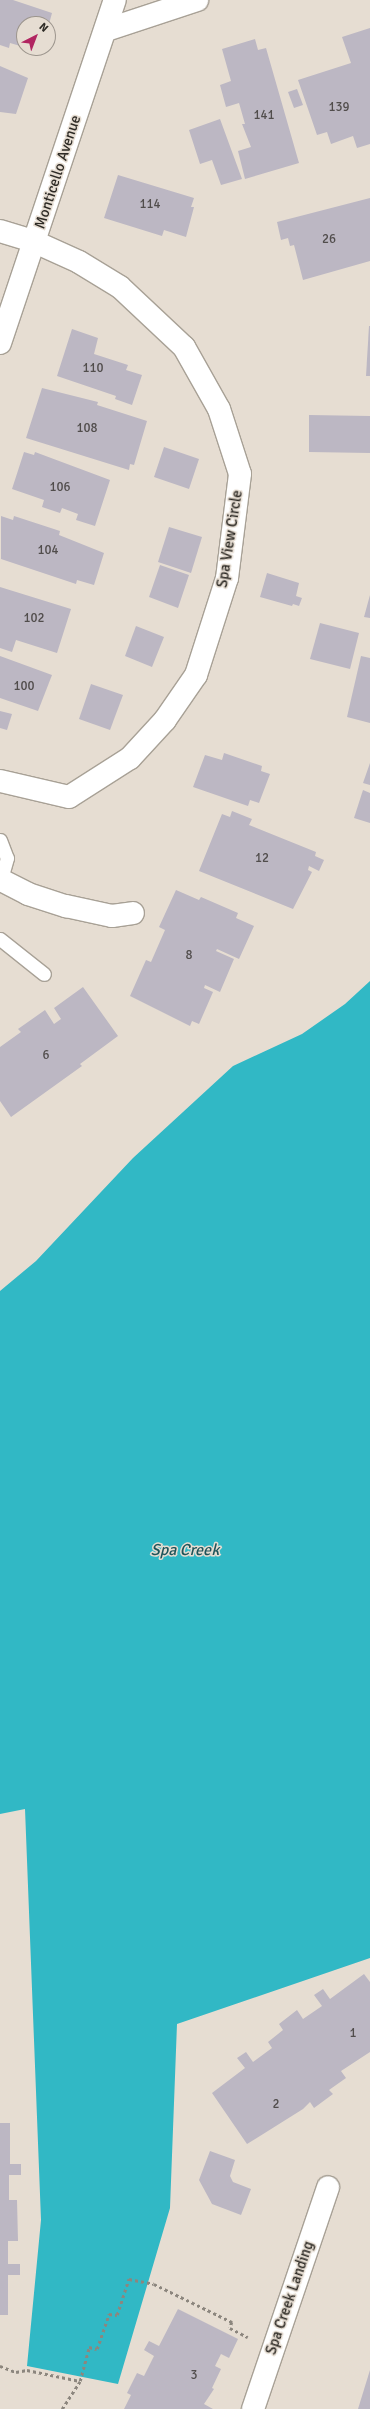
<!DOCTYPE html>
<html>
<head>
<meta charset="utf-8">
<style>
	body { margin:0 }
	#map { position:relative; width:370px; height:2409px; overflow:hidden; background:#e6ddd2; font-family:Signika,sans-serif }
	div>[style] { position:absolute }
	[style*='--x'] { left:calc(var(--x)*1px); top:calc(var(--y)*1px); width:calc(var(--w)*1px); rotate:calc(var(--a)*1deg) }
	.water>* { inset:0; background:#31b8c5 }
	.building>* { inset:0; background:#bcb7c3 }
	.path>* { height:2.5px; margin-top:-1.25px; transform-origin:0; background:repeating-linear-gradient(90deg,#8c867e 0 3px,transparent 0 6px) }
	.roads { filter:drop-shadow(1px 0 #a8a196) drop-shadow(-1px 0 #a8a196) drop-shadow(0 1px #a8a196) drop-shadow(0 -1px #a8a196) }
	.lane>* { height:13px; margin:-6.5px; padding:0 6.5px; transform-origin:6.5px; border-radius:6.5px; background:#fff }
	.street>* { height:22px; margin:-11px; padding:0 11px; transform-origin:11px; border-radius:11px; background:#fff }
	span { translate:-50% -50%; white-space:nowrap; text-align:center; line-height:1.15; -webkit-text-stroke:3px #e6ddd2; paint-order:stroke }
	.number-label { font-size:13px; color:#514d4c }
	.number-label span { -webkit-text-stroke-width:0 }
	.street-label { font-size:15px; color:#2d2a25 }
	.water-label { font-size:16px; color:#1e545a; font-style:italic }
	.north { position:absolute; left:16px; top:16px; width:40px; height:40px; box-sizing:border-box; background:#e6ddd2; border:1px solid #9c958d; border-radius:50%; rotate:42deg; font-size:11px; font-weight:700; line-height:16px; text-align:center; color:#2d2a25 }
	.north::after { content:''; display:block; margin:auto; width:14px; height:18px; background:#b12561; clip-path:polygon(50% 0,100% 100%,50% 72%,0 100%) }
</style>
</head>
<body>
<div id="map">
	<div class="water">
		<div style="clip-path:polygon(370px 981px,370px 1958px,177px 2024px,170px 2208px,118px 2384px,27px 2366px,41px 2220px,25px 1809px,0 1814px,0 1291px,36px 1261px,133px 1158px,233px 1066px,302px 1034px,345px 1004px)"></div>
	</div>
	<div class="building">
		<div style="clip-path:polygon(0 0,13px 0,52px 13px,49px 24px,24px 24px,24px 47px,10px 43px,9px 48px,0 45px)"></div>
		<div style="clip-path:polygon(370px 28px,370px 144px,357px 148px,353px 136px,331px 144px,327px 132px,317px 135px,298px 80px,351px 63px,342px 37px)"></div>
		<div style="clip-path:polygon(255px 39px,258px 50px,266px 48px,299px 163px,245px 179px,238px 151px,251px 147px,242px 124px,245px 124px,239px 103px,226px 107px,220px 85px,231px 81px,222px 49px)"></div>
		<div style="clip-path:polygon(27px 48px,41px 48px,39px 52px)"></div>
		<div style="clip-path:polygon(0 66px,28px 78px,16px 114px,0 112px)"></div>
		<div style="clip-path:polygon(297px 89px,303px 105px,294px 108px,288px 92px)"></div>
		<div style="clip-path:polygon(220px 119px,242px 179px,221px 185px,212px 160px,200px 164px,189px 130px)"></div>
		<div style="clip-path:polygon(118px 175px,194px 198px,191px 207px,194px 207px,186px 237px,164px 230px,162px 236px,104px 218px)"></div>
		<div style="clip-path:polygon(370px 198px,370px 261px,303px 280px,294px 245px,290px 246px,288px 238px,281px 240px,277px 222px)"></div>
		<div style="clip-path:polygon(369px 326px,370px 326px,370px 376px,366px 376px)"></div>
		<div style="clip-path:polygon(72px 329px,98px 338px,94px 354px,128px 365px,126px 370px,142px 375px,132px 405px,115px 399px,116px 396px,57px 376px)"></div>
		<div style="clip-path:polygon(42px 388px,98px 402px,97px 405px,147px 421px,134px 465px,130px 464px,129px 470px,26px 438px)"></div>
		<div style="clip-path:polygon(309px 415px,370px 416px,370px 453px,309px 452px)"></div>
		<div style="clip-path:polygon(164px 447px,199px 459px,189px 489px,154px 477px)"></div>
		<div style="clip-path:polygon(24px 452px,34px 455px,35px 452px,110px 480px,95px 526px,76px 520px,78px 514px,62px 508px,60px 513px,42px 507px,44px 500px,12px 489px)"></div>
		<div style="clip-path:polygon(1px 516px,13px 520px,14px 516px,60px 531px,59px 535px,104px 553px,94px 585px,77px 580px,76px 584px,1px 559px)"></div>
		<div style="clip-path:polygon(169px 527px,202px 537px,191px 573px,158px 562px)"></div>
		<div style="clip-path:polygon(160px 565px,189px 575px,178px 608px,149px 597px)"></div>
		<div style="clip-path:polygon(267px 573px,299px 583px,296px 596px,302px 598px,299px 606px,293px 604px,292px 606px,260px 597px)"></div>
		<div style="clip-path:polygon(0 587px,71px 609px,57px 653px,16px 640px,12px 652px,0 648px)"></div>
		<div style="clip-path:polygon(370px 595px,370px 618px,364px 617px)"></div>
		<div style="clip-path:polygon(320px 623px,359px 633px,350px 669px,310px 659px)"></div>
		<div style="clip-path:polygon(136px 626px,164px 637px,152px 667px,125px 656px)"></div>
		<div style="clip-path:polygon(0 656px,52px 675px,38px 711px,0 698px)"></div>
		<div style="clip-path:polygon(361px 656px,370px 658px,370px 723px,347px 717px)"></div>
		<div style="clip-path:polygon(91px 684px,123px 695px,110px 730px,79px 719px)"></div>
		<div style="clip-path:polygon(0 711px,12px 714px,7px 730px,0 728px)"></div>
		<div style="clip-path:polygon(224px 753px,262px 766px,261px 771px,270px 774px,259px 803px,250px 800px,248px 806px,193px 787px,205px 755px,222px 760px)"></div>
		<div style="clip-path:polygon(370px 763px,370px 785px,363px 783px)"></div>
		<div style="clip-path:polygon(363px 790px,370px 793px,370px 823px,354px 818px)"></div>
		<div style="clip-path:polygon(232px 811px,252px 819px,249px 825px,316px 852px,315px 856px,324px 860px,319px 871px,309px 866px,308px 870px,312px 872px,293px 909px,199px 871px,222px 814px,230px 817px)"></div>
		<div style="clip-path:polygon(176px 890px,199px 900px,201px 897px,238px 913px,236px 918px,254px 926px,239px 959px,217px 949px,216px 951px,234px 959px,220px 992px,205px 985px,204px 988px,213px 992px,199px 1024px,192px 1021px,190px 1026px,130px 996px,146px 960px,151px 962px,165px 930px,159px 927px)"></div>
		<div style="clip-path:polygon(83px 987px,118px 1036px,80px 1064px,82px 1066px,11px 1117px,0 1101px,0 1047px,21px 1032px,18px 1029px,45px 1010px,54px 1024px,61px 1019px,54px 1008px)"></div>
		<div style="clip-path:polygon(364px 1974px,370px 1982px,370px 2052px,341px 2071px,346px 2078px,329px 2090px,333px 2094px,314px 2108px,310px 2102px,303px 2109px,247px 2144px,212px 2093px,245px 2068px,237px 2058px,246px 2052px,253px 2062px,272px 2048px,268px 2042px,283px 2030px,279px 2024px,297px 2010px,303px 2019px,322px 2006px,314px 1995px,323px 1989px,330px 1999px)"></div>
		<div style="clip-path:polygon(0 2123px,10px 2123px,10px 2164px,21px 2164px,21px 2175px,9px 2175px,9px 2200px,17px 2200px,18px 2241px,8px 2241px,8px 2264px,20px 2264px,20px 2275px,8px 2275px,8px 2315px,0 2315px)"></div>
		<div style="clip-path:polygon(210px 2151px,235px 2160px,230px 2176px,233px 2182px,251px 2189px,241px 2215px,212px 2204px,199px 2180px)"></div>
		<div style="clip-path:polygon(178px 2309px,238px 2339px,229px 2358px,221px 2354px,215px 2366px,221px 2369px,212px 2388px,214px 2389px,204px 2404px,213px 2409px,124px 2409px,131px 2395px,127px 2393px,137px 2373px,144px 2376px,154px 2356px,144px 2350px,149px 2341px,159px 2346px)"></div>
		<div style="clip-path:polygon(370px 2370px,370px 2409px,358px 2409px)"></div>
	</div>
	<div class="path">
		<div style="--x:0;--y:2366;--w:17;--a:21"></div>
		<div style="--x:16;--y:2372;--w:11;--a:-10"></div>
		<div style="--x:27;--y:2370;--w:54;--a:11.7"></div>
		<div style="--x:62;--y:2409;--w:33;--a:-57"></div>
		<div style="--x:80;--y:2381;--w:35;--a:-75"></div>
		<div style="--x:89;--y:2347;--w:8;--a:14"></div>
		<div style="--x:97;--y:2349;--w:37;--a:-71"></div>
		<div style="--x:109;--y:2314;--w:8;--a:7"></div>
		<div style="--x:117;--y:2315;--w:38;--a:-72"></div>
		<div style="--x:129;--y:2279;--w:25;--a:11"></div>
		<div style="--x:154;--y:2284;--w:87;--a:26"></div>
		<div style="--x:232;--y:2322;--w:6;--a:108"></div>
		<div style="--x:230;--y:2328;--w:20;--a:27"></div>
	</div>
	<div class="roads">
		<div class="lane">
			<div style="--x:0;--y:840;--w:19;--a:69"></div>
			<div style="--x:7;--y:858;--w:26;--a:106"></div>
			<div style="--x:0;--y:939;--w:56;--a:38.5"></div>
		</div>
		<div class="street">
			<div style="--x:106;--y:30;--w:96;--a:-18.2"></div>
			<div style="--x:0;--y:231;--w:37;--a:17"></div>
			<div style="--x:35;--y:242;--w:48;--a:24.4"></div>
			<div style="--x:79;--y:262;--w:48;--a:31.4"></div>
			<div style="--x:120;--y:287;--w:88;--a:43.2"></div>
			<div style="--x:184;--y:347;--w:71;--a:60.6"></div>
			<div style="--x:219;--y:409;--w:68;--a:72.1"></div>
			<div style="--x:240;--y:474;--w:105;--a:97.1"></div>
			<div style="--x:227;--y:578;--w:102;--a:107.7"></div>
			<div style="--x:196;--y:675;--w:55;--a:124.6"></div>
			<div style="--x:165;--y:720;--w:52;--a:132.6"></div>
			<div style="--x:130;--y:758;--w:72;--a:147.4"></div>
			<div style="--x:69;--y:797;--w:71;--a:-166.9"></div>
			<div style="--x:0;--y:343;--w:362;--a:-71.5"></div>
			<div style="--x:1;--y:880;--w:30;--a:27"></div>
			<div style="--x:28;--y:894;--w:40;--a:18"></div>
			<div style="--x:66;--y:906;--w:47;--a:12.3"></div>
			<div style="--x:112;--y:916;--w:21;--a:-8"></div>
			<div style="--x:253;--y:2409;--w:234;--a:-71.3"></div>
		</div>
	</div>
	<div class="number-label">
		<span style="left:339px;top:107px">139</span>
		<span style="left:264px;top:115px">141</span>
		<span style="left:150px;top:204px">114</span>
		<span style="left:329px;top:239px">26</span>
		<span style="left:93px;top:368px">110</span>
		<span style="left:87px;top:428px">108</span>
		<span style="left:60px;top:487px">106</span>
		<span style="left:48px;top:550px">104</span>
		<span style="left:34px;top:618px">102</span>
		<span style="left:24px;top:686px">100</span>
		<span style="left:262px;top:858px">12</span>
		<span style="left:189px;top:955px">8</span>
		<span style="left:46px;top:1055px">6</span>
		<span style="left:353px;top:2033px">1</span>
		<span style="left:276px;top:2104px">2</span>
		<span style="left:194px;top:2375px">3</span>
	</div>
	<div class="street-label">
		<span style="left:58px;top:172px;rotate:-72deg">Monticello Avenue</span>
		<span style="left:230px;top:539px;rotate:-81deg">Spa View Circle</span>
		<span style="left:290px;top:2298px;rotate:-71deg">Spa Creek Landing</span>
	</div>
	<div class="water-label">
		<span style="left:185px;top:1550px">Spa Creek</span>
	</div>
	<div class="north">N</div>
</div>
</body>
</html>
